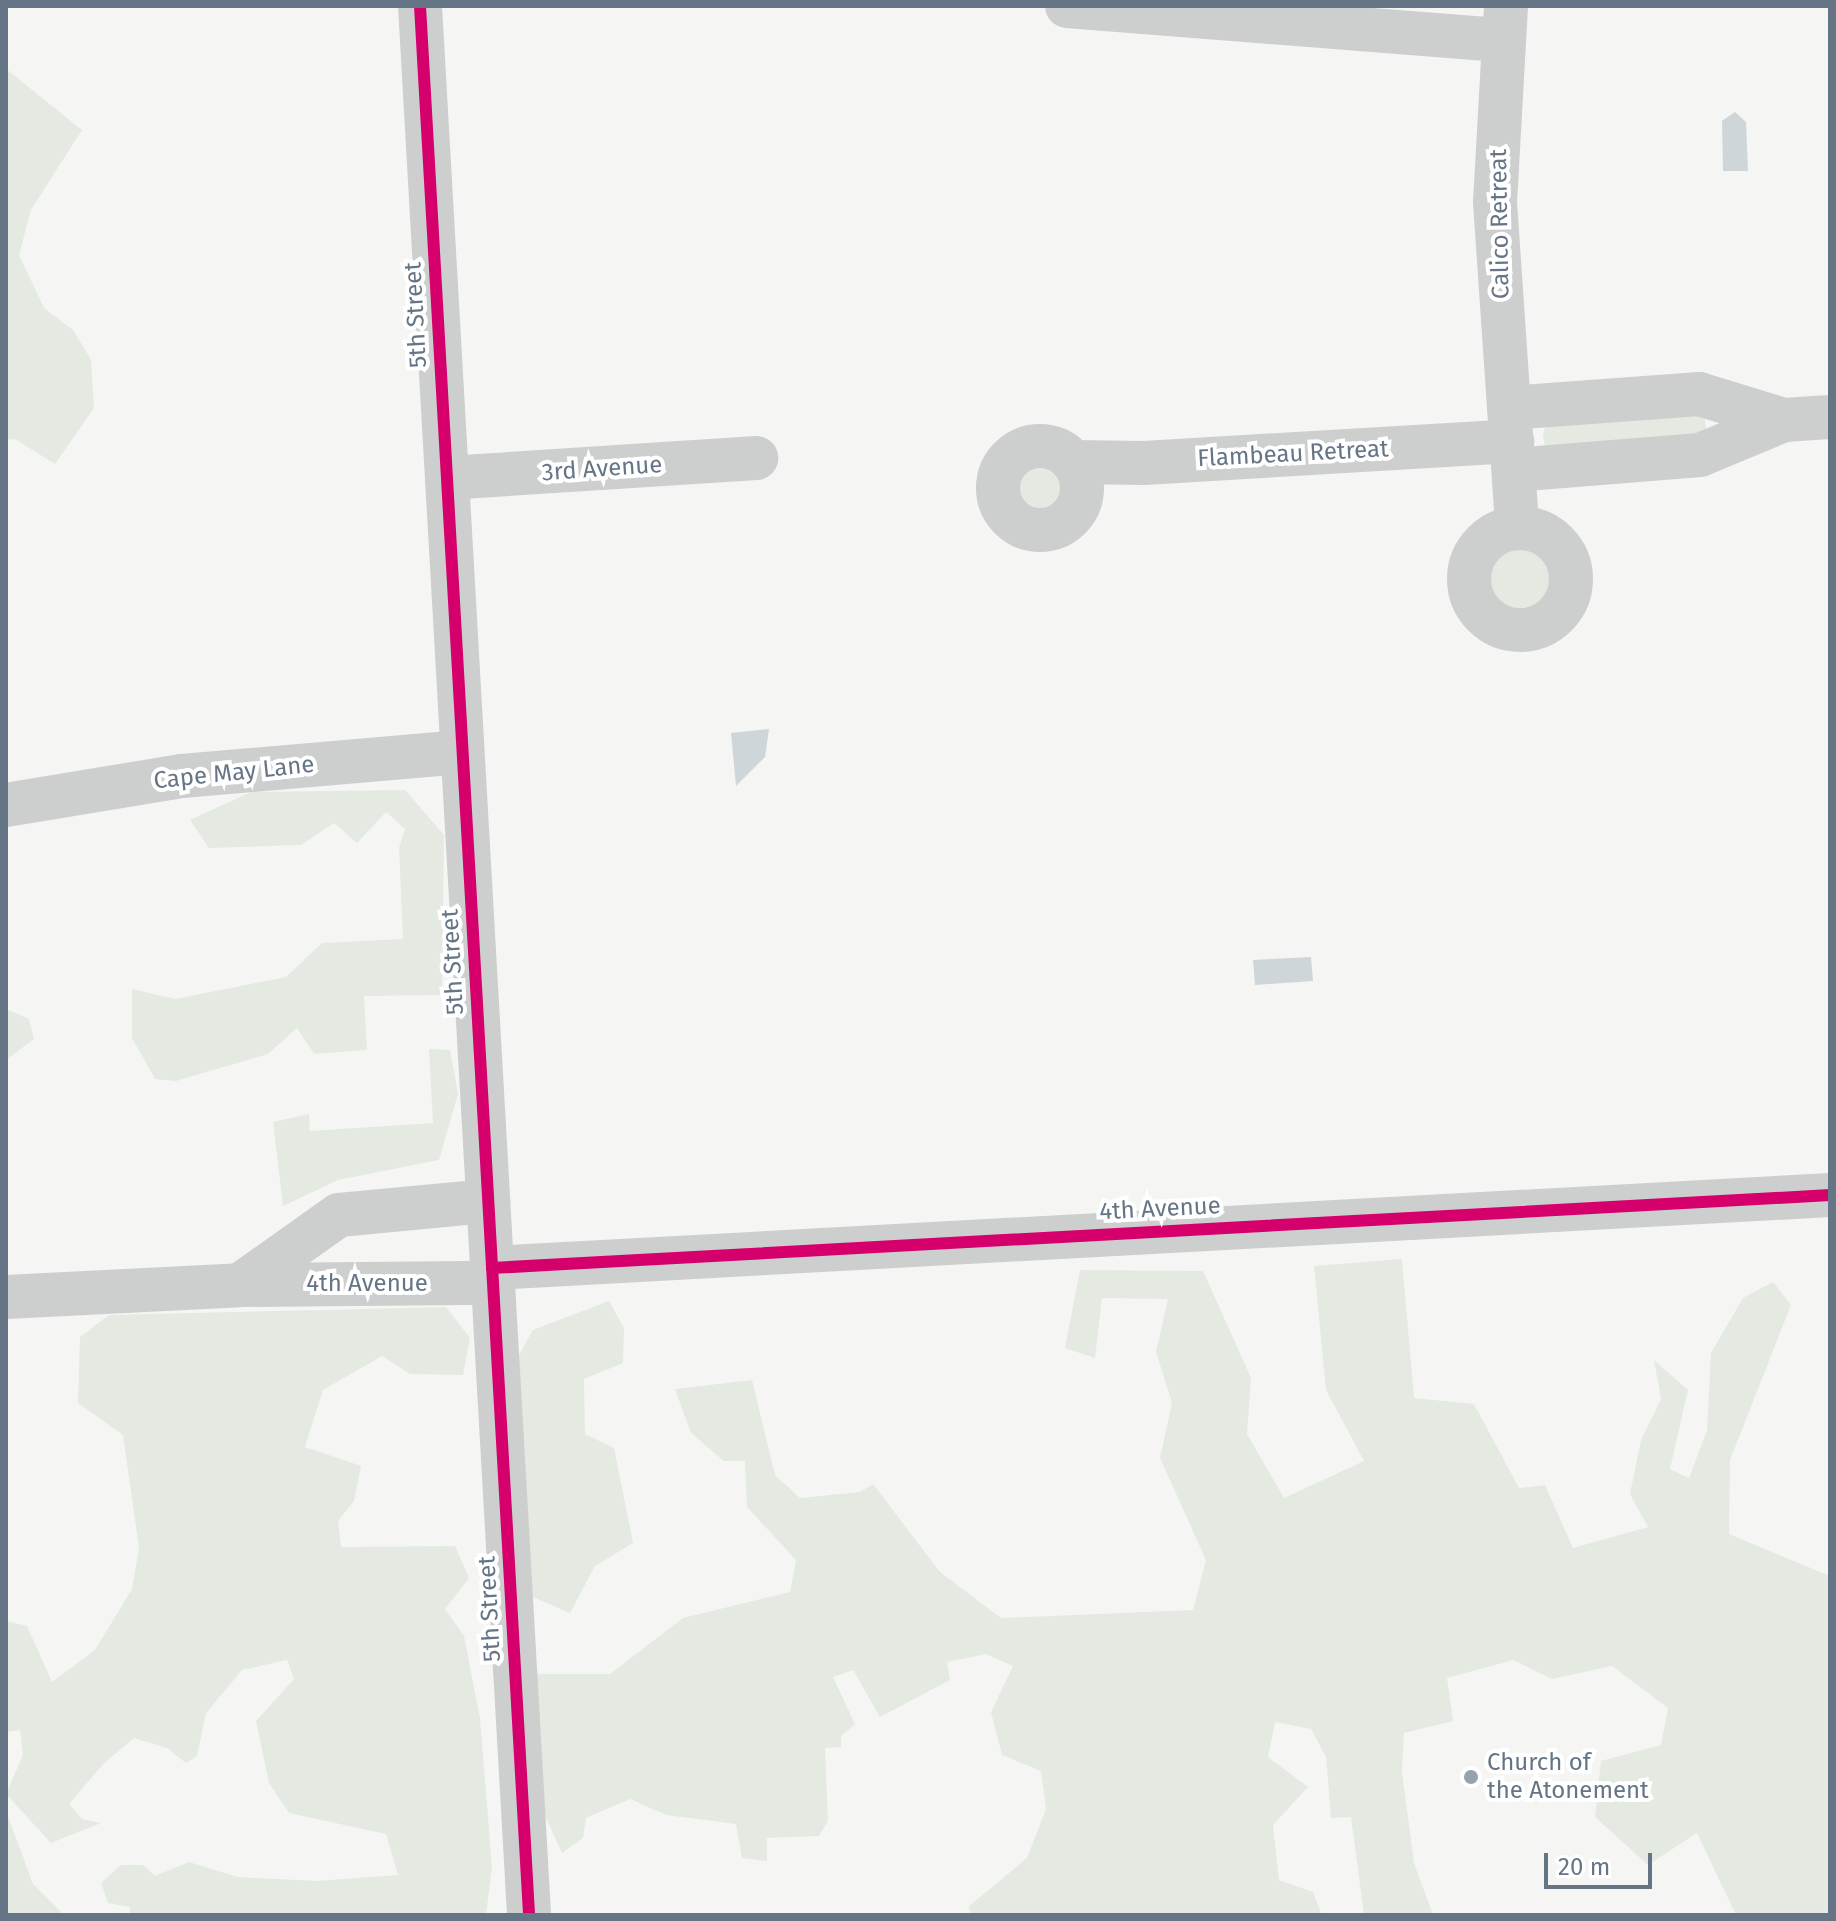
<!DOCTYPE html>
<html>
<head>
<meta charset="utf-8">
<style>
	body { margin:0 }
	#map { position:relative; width:1836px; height:1921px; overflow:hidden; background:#f5f6f4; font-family:"Fira Sans",sans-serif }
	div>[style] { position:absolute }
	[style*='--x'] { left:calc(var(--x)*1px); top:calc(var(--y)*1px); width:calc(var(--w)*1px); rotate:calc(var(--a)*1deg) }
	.green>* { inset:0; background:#e4e9e2 }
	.round { border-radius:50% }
	.water>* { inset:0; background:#ced6d9 }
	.minor>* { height:44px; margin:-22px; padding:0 22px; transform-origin:22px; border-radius:22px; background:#cdcfcf }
	.minor>.ring { margin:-22px; padding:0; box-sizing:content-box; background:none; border:44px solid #cdcfcf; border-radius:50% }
	.cycleway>* { height:12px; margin:-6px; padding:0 6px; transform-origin:6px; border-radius:6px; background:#d6006c }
	.dots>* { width:22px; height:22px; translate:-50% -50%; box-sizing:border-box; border:4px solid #fff; border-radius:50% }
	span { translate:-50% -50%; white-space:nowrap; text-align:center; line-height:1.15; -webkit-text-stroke:8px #fff; paint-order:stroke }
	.street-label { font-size:24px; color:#657585 }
	.poi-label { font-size:24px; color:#657585 }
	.left { translate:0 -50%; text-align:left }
	.frame { position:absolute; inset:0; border:8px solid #657585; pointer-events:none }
	.scale { position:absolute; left:1544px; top:1853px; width:108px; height:36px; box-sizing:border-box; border:4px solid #657585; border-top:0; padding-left:10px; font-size:24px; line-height:28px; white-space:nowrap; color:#657585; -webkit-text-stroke:6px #fff; paint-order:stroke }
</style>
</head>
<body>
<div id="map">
	<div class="green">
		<div style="clip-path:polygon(6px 69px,82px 130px,31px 210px,19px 255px,44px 308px,73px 330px,91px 360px,94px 408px,55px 464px,15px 439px,6px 440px)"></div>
		<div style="clip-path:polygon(1704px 414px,1706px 429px,1701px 438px,1545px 446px,1543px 435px,1546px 423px)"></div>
		<div class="round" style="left:1017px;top:466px;width:44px;height:44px"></div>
		<div class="round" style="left:1487px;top:544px;width:64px;height:64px"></div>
		<div style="clip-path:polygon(405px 790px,444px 835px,442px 995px,364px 996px,367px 1050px,314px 1054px,297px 1028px,268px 1054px,176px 1081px,155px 1079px,132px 1038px,132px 989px,175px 999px,286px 977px,322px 943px,403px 939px,399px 848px,405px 829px,386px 812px,357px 843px,334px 823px,301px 845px,209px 848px,190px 820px,251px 792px)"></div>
		<div style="clip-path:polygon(6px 1009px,29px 1019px,34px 1039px,6px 1060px)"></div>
		<div style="clip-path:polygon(429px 1049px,450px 1050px,458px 1094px,439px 1160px,338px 1180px,283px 1206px,273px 1122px,309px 1114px,310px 1131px,433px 1123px)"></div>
		<div style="clip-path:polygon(1402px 1259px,1414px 1398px,1474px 1404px,1519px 1488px,1545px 1485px,1573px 1548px,1648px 1527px,1630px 1494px,1641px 1440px,1661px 1399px,1654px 1360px,1688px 1390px,1670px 1469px,1689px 1478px,1707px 1430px,1711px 1353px,1743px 1298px,1773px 1282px,1791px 1305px,1730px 1460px,1729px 1534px,1830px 1576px,1830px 1915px,1736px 1915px,1697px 1833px,1648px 1865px,1595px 1817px,1601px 1761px,1661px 1745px,1668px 1708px,1612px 1666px,1552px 1679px,1513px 1660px,1447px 1678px,1453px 1721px,1404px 1733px,1402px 1772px,1414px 1863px,1433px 1915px,1364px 1915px,1351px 1817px,1331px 1818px,1326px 1757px,1311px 1729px,1275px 1722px,1268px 1757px,1308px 1787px,1273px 1825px,1279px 1880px,1313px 1892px,1322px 1915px,970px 1915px,969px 1906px,1027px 1858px,1046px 1809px,1041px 1771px,1002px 1755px,991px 1712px,1013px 1666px,986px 1654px,947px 1662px,950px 1680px,880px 1717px,853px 1670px,833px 1677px,855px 1724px,841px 1736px,841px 1747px,825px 1748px,828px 1821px,819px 1836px,767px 1838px,767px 1861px,742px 1858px,736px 1824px,666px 1815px,630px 1799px,586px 1818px,583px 1838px,562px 1853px,543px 1811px,535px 1674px,610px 1674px,683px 1618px,790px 1592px,796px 1560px,747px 1507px,745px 1461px,724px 1461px,691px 1433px,675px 1389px,752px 1380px,775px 1475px,800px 1498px,860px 1492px,873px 1484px,940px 1572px,1001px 1618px,1193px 1610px,1206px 1560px,1160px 1458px,1172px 1403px,1156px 1352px,1168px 1299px,1102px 1298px,1095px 1358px,1065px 1348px,1080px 1270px,1203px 1271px,1251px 1378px,1247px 1434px,1284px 1498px,1364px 1461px,1326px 1390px,1314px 1266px)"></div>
		<div style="clip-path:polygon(609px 1301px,624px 1328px,623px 1363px,584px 1379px,585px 1434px,614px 1448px,633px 1543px,595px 1566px,570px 1613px,526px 1594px,510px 1371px,533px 1330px)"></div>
		<div style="clip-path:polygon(446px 1307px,470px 1338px,463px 1375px,410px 1374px,382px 1356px,323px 1390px,305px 1447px,361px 1466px,354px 1501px,338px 1521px,341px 1547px,455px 1546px,469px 1578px,445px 1609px,464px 1636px,480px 1718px,492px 1867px,486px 1915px,130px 1915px,130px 1907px,108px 1903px,101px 1883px,121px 1865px,143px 1865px,155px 1876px,189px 1862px,238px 1877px,316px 1881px,398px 1875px,386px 1834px,289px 1813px,269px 1783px,256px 1721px,294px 1679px,287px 1660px,242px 1670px,206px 1713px,197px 1756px,186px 1763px,167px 1748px,134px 1738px,104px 1763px,69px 1804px,82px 1819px,101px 1823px,51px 1843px,6px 1794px,23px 1755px,20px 1730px,6px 1732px,6px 1621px,27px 1626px,52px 1682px,95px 1650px,132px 1589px,139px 1548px,123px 1435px,78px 1403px,80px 1337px,109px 1315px)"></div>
		<div style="clip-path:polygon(6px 1811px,33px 1884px,64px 1915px,6px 1915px)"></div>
	</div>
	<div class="water">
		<div style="clip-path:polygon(1735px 112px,1746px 122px,1748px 171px,1723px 171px,1722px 121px)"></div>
		<div style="clip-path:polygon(769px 729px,765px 757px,736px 786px,731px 733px)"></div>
		<div style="clip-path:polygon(1311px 957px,1313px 981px,1255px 985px,1253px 960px)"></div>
	</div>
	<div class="minor">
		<div style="--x:420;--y:6;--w:1912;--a:86.73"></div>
		<div style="--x:1067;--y:6;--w:437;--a:4.5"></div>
		<div style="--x:1506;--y:6;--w:196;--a:93.2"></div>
		<div style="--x:1495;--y:202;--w:327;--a:86.1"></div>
		<div style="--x:1509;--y:408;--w:191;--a:-4.2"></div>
		<div style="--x:1699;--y:394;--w:89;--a:17"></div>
		<div style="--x:1784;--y:420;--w:46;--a:-3.7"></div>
		<div class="ring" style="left:998px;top:446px;width:40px;height:40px"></div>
		<div style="--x:1073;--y:462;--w:71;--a:0.8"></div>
		<div style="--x:1144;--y:463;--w:369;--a:-3.4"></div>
		<div style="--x:1514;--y:470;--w:187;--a:-4.6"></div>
		<div style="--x:1700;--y:455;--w:91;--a:-22.6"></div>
		<div style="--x:447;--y:478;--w:310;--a:-3.7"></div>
		<div class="ring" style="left:1469px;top:528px;width:58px;height:58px"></div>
		<div style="--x:6;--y:805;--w:178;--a:-9.4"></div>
		<div style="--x:182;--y:776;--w:281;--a:-4.9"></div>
		<div style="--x:492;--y:1268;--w:1340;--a:-3.12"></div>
		<div style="--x:240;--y:1285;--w:121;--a:-35.3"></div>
		<div style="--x:339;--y:1215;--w:150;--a:-5.4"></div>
		<div style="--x:6;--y:1297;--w:234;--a:-2.9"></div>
		<div style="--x:240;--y:1285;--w:254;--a:-0.5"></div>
	</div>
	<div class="cycleway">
		<div style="--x:420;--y:6;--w:1912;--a:86.73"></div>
		<div style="--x:492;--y:1268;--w:1340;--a:-3.12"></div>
	</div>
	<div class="dots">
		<div style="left:1471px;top:1777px;background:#97a2ac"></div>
	</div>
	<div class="street-label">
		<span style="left:1500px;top:224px;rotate:-91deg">Calico Retreat</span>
		<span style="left:416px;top:315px;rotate:-93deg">5th Street</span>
		<span style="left:1293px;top:454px;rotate:-3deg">Flambeau Retreat</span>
		<span style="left:602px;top:469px;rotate:-4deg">3rd Avenue</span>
		<span style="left:234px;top:773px;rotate:-6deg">Cape May Lane</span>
		<span style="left:453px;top:962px;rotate:-93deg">5th Street</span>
		<span style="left:1160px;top:1209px;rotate:-3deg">4th Avenue</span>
		<span style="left:367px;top:1284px">4th Avenue</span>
		<span style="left:490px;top:1609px;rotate:-93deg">5th Street</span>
	</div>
	<div class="poi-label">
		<span class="left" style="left:1487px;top:1777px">Church of<br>the Atonement</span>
	</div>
	<div class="frame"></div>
	<div class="scale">20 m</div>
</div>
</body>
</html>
